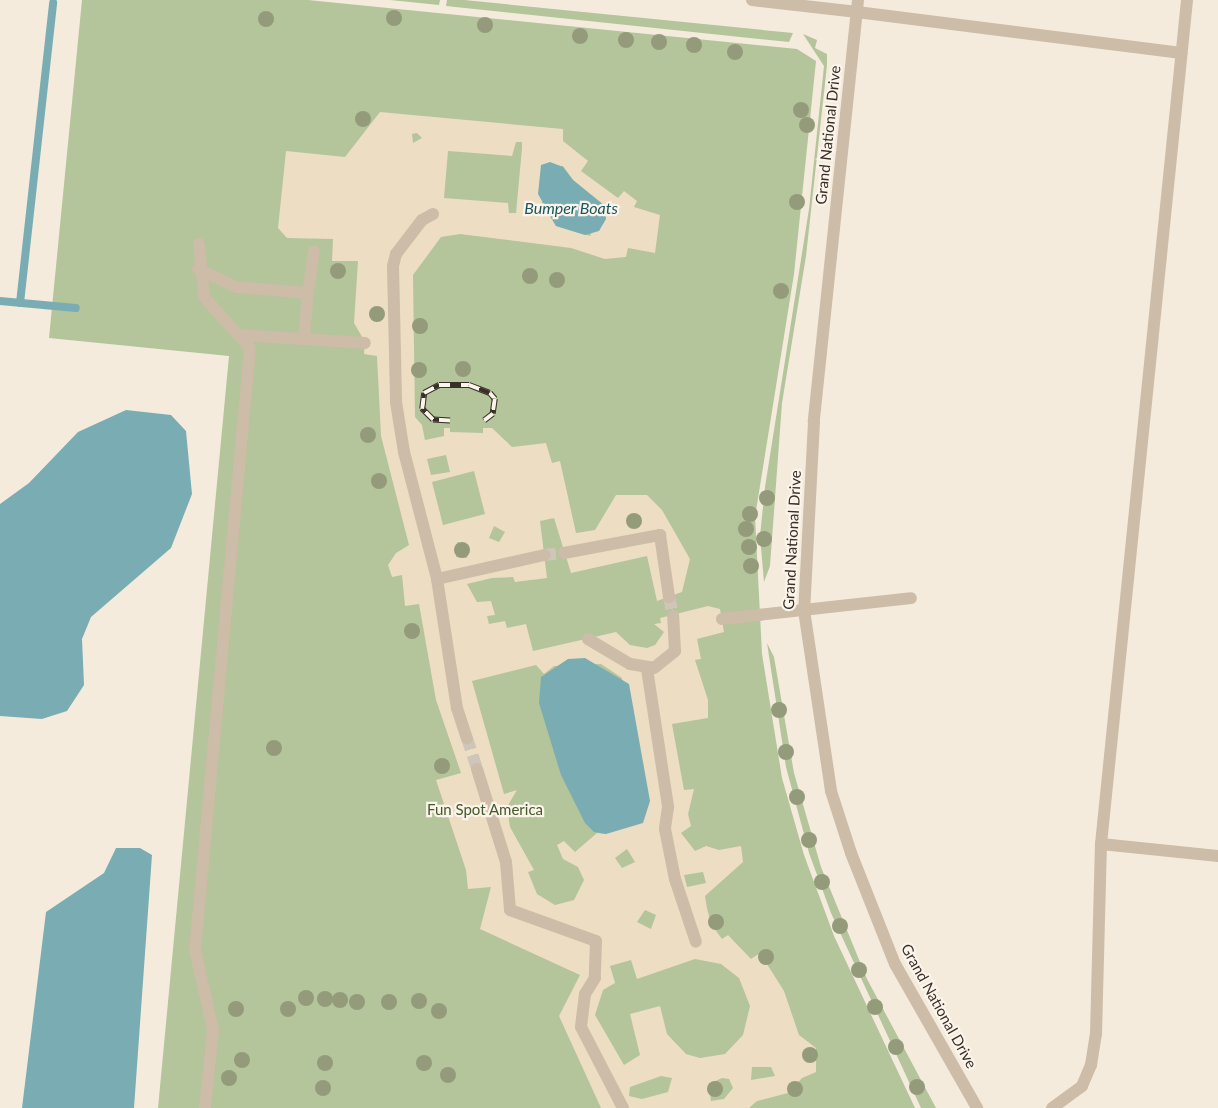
<!DOCTYPE html>
<html>
<head>
<meta charset="utf-8">
<style>
	body { margin:0 }
	#map { position:relative; width:1218px; height:1108px; overflow:hidden; background:#f4ebdd; font-family:Lato,sans-serif }
	div>[style] { position:absolute }
	[style*='--x'] { left:calc(var(--x)*1px); top:calc(var(--y)*1px); width:calc(var(--w)*1px); rotate:calc(var(--a)*1deg) }
	.green>* { inset:0; background:#b4c49b }
	.plaza>* { inset:0; background:#edddc3 }
	.water>* { inset:0; background:#79adb3 }
	.stream>* { height:8px; margin:-4px; padding:0 4px; transform-origin:4px; border-radius:4px; background:#79adb3 }
	.pedestrian-tunnel>* { height:12px; margin-top:-6px; transform-origin:0; background:repeating-linear-gradient(90deg,#cfc5b9 0 12px,transparent 0 18px) }
	.service>* { height:12px; margin:-6px; padding:0 6px; transform-origin:6px; border-radius:6px; background:#cdbca7 }
	.pedestrian>* { height:12px; margin:-6px; padding:0 6px; transform-origin:6px; border-radius:6px; background:#cdbca7 }
	.minor>* { height:12px; margin:-6px; padding:0 6px; transform-origin:6px; border-radius:6px; background:#cdbca7 }
	.tertiary>* { height:12px; margin:-6px; padding:0 6px; transform-origin:6px; border-radius:6px; background:#cdbca7 }
	.rail>* { height:5.5px; margin-top:-2.75px; transform-origin:0; background:repeating-linear-gradient(90deg,#fbf4ea 0 11px,#392f28 0 22px); box-sizing:border-box; border-block:1px solid #392f28 }
	.trees>* { width:16px; height:16px; margin:-8px; border-radius:50%; background:#949b7b }
	span { translate:-50% -50%; white-space:nowrap; text-align:center; line-height:1.15; -webkit-text-stroke:4.5px #fbf4ea; paint-order:stroke }
	.street-label { font-size:15px; color:#392f28 }
	.park-label { font-size:15px; color:#455a2a }
	.water-label { font-size:16px; color:#1b555e; font-style:italic }
</style>
</head>
<body>
<div id="map">
	<div class="green">
		<div style="clip-path:polygon(82px 0,308px 0,797px 49px,816px 61px,794px 274px,755px 517px,762px 654px,782px 778px,804px 855px,834px 936px,915px 1108px,158px 1108px,229px 356px,49px 338px)"></div>
		<div style="clip-path:polygon(390px 0,440px 0,439px 5px)"></div>
		<div style="clip-path:polygon(447px 0,464px 0,793px 33px,789px 42px,446px 6px)"></div>
		<div style="clip-path:polygon(803px 34px,817px 40px,815px 48px,827px 54px,827px 65px,806px 256px,782px 403px,770px 566px,764px 582px,760px 536px,765px 487px,809px 209px,824px 66px)"></div>
		<div style="clip-path:polygon(767px 643px,774px 657px,794px 773px,821px 867px,867px 979px,936px 1108px,921px 1108px,831px 913px,809px 853px,786px 767px)"></div>
	</div>
	<div class="plaza">
		<div style="clip-path:polygon(evenodd,380px 112px,563px 129px,563px 141px,588px 161px,581px 171px,618px 198px,624px 191px,637px 201px,634px 207px,660px 215px,655px 253px,628px 248px,626px 257px,605px 259px,571px 248px,460px 234px,441px 237px,413px 275px,415px 417px,422px 425px,425px 440px,444px 436px,444px 428px,450px 428px,450px 432px,483px 433px,483px 428px,492px 428px,512px 447px,546px 443px,552px 463px,560px 461px,576px 533px,595px 530px,616px 495px,647px 495px,662px 510px,690px 559px,682px 592px,657px 601px,647px 556px,571px 573px,554px 518px,540px 521px,547px 578px,515px 582px,513px 577px,492px 578px,467px 584px,477px 602px,491px 601px,495px 615px,487px 616px,489px 624px,505px 621px,507px 628px,526px 624px,533px 651px,616px 632px,630px 645px,647px 648px,655px 645px,664px 632px,654px 624px,661px 623px,660px 618px,708px 606px,720px 609px,724px 632px,697px 639px,701px 659px,695px 660px,708px 700px,708px 718px,672px 724px,684px 790px,694px 789px,688px 814px,691px 826px,681px 833px,695px 851px,706px 846px,719px 850px,741px 846px,743px 862px,705px 896px,707px 908px,711px 924px,722px 939px,728px 935px,751px 959px,760px 953px,784px 991px,799px 1035px,816px 1048px,816px 1072px,802px 1078px,788px 1093px,757px 1101px,749px 1108px,601px 1108px,559px 1016px,580px 975px,480px 929px,491px 887px,468px 889px,466px 870px,436px 780px,461px 773px,436px 700px,419px 604px,405px 606px,402px 575px,392px 577px,388px 565px,396px 553px,409px 545px,381px 436px,377px 356px,364px 354px,365px 342px,354px 323px,358px 261px,332px 261px,333px 239px,287px 238px,278px 228px,286px 151px,345px 157px,380px 112px,417px 133px,422px 138px,413px 143px,412px 134px,417px 133px,380px 112px,516px 142px,522px 142px,522px 148px,516px 213px,509px 213px,508px 203px,444px 198px,448px 151px,512px 156px,516px 142px,380px 112px,541px 165px,563px 166px,573px 180px,605px 206px,590px 236px,556px 226px,542px 204px,541px 165px,380px 112px,446px 455px,450px 472px,431px 475px,427px 459px,446px 455px,380px 112px,474px 471px,485px 514px,443px 525px,432px 482px,474px 471px,380px 112px,630px 514px,638px 516px,641px 524px,628px 524px,630px 514px,380px 112px,494px 526px,505px 532px,499px 542px,489px 538px,494px 526px,380px 112px,457px 542px,469px 547px,467px 558px,456px 557px,457px 542px,380px 112px,601px 664px,622px 678px,606px 834px,597px 833px,575px 852px,564px 841px,557px 845px,563px 859px,578px 867px,584px 880px,574px 900px,555px 905px,537px 894px,528px 872px,534px 870px,510px 827px,507px 807px,517px 790px,504px 794px,472px 681px,536px 665px,544px 674px,554px 666px,601px 664px,380px 112px,627px 849px,635px 862px,622px 868px,615px 858px,627px 849px,380px 112px,703px 872px,706px 883px,687px 887px,684px 875px,703px 872px,380px 112px,645px 910px,656px 915px,651px 929px,637px 922px,645px 910px,380px 112px,695px 959px,721px 964px,739px 978px,750px 1006px,743px 1035px,725px 1054px,700px 1058px,686px 1054px,667px 1034px,660px 1006px,630px 1014px,640px 1055px,624px 1065px,595px 1015px,603px 990px,615px 983px,625px 1016px,610px 966px,631px 960px,637px 979px,695px 959px,380px 112px,752px 1067px,771px 1067px,775px 1076px,751px 1080px,752px 1067px,380px 112px,661px 1076px,672px 1078px,668px 1092px,642px 1099px,629px 1096px,630px 1087px,661px 1076px,380px 112px,722px 1078px,729px 1079px,733px 1088px,724px 1099px,711px 1101px,709px 1084px,722px 1078px)"></div>
	</div>
	<div class="water">
		<div style="clip-path:polygon(550px 162px,563px 167px,573px 180px,605px 206px,606px 219px,599px 231px,585px 235px,556px 226px,538px 194px,541px 165px)"></div>
		<div style="clip-path:polygon(126px 410px,171px 415px,186px 431px,192px 494px,171px 548px,91px 617px,82px 639px,84px 685px,67px 711px,42px 719px,0 716px,0 504px,29px 483px,78px 432px)"></div>
		<div style="clip-path:polygon(585px 658px,629px 684px,650px 801px,643px 823px,606px 834px,594px 832px,585px 823px,561px 775px,539px 703px,541px 677px,568px 659px)"></div>
		<div style="clip-path:polygon(116px 848px,140px 848px,152px 855px,134px 1108px,22px 1108px,46px 912px,104px 873px)"></div>
	</div>
	<div class="stream">
		<div style="--x:0;--y:301;--w:76;--a:5.3"></div>
		<div style="--x:20;--y:303;--w:302;--a:-83.7"></div>
	</div>
	<div class="pedestrian-tunnel">
		<div style="--x:544;--y:555;--w:20;--a:-6"></div>
		<div style="--x:669;--y:597;--w:19;--a:78"></div>
		<div style="--x:467;--y:738;--w:33;--a:72"></div>
	</div>
	<div class="service">
		<div style="--x:857;--y:12;--w:327;--a:7.2"></div>
		<div style="--x:199;--y:244;--w:53;--a:84.6"></div>
		<div style="--x:204;--y:297;--w:69;--a:48"></div>
		<div style="--x:250;--y:348;--w:605;--a:95.22"></div>
		<div style="--x:195;--y:950;--w:82;--a:77.3"></div>
		<div style="--x:213;--y:1030;--w:78;--a:95.9"></div>
		<div style="--x:198;--y:269;--w:42;--a:25.3"></div>
		<div style="--x:236;--y:287;--w:72;--a:4.8"></div>
		<div style="--x:308;--y:293;--w:42;--a:-81.9"></div>
		<div style="--x:238;--y:335;--w:127;--a:3.6"></div>
		<div style="--x:304;--y:337;--w:44;--a:-84.8"></div>
		<div style="--x:722;--y:619;--w:190;--a:-6.3"></div>
		<div style="--x:1101;--y:844;--w:118;--a:5.9"></div>
		<div style="--x:1052;--y:1108;--w:37;--a:-36"></div>
		<div style="--x:1082;--y:1086;--w:23;--a:-67"></div>
		<div style="--x:1091;--y:1065;--w:31;--a:-81"></div>
		<div style="--x:1096;--y:1034;--w:190;--a:-88.5"></div>
		<div style="--x:1101;--y:844;--w:848;--a:-84.18"></div>
	</div>
	<div class="pedestrian">
		<div style="--x:433;--y:214;--w:13;--a:151"></div>
		<div style="--x:422;--y:220;--w:43;--a:127.4"></div>
		<div style="--x:396;--y:254;--w:12;--a:104"></div>
		<div style="--x:393;--y:266;--w:136;--a:88.7"></div>
		<div style="--x:396;--y:402;--w:51;--a:80.9"></div>
		<div style="--x:404;--y:452;--w:131;--a:75.4"></div>
		<div style="--x:437;--y:579;--w:131;--a:81.2"></div>
		<div style="--x:457;--y:708;--w:32;--a:72"></div>
		<div style="--x:564;--y:553;--w:98;--a:-10.6"></div>
		<div style="--x:660;--y:535;--w:63;--a:81.7"></div>
		<div style="--x:437;--y:579;--w:110;--a:-12.6"></div>
		<div style="--x:588;--y:639;--w:49;--a:30.8"></div>
		<div style="--x:630;--y:664;--w:24;--a:9"></div>
		<div style="--x:654;--y:668;--w:27;--a:-39"></div>
		<div style="--x:675;--y:651;--w:35;--a:-93"></div>
		<div style="--x:647;--y:669;--w:140;--a:81.3"></div>
		<div style="--x:668;--y:807;--w:22;--a:98"></div>
		<div style="--x:665;--y:829;--w:51;--a:78.7"></div>
		<div style="--x:675;--y:879;--w:66;--a:71.6"></div>
		<div style="--x:477;--y:769;--w:97;--a:72.7"></div>
		<div style="--x:506;--y:862;--w:48;--a:85.2"></div>
		<div style="--x:510;--y:910;--w:91;--a:19.8"></div>
		<div style="--x:596;--y:941;--w:37;--a:92"></div>
		<div style="--x:595;--y:978;--w:19;--a:122"></div>
		<div style="--x:585;--y:994;--w:33;--a:97"></div>
		<div style="--x:581;--y:1027;--w:91;--a:62.6"></div>
	</div>
	<div class="minor">
		<div style="--x:752;--y:0;--w:106;--a:6.5"></div>
	</div>
	<div class="tertiary">
		<div style="--x:858;--y:0;--w:424;--a:96"></div>
		<div style="--x:814;--y:422;--w:188;--a:93"></div>
		<div style="--x:804;--y:610;--w:183;--a:81.5"></div>
		<div style="--x:831;--y:791;--w:65;--a:72.1"></div>
		<div style="--x:851;--y:853;--w:119;--a:68.4"></div>
		<div style="--x:895;--y:964;--w:166;--a:60.3"></div>
	</div>
	<div class="rail">
		<div style="--x:450;--y:421;--w:17;--a:-177"></div>
		<div style="--x:433;--y:420;--w:16;--a:-135"></div>
		<div style="--x:422;--y:409;--w:16;--a:-83"></div>
		<div style="--x:424;--y:393;--w:17;--a:-28"></div>
		<div style="--x:439;--y:385;--w:30;--a:0"></div>
		<div style="--x:469;--y:385;--w:22;--a:21"></div>
		<div style="--x:490;--y:393;--w:8;--a:50"></div>
		<div style="--x:495;--y:399;--w:15;--a:98"></div>
		<div style="--x:493;--y:414;--w:11;--a:142"></div>
	</div>
	<div class="trees">
		<div style="left:394px;top:18px"></div>
		<div style="left:266px;top:19px"></div>
		<div style="left:485px;top:25px"></div>
		<div style="left:580px;top:36px"></div>
		<div style="left:626px;top:40px"></div>
		<div style="left:659px;top:42px"></div>
		<div style="left:694px;top:45px"></div>
		<div style="left:735px;top:52px"></div>
		<div style="left:801px;top:110px"></div>
		<div style="left:363px;top:119px"></div>
		<div style="left:807px;top:125px"></div>
		<div style="left:797px;top:202px"></div>
		<div style="left:338px;top:271px"></div>
		<div style="left:530px;top:276px"></div>
		<div style="left:557px;top:280px"></div>
		<div style="left:781px;top:291px"></div>
		<div style="left:377px;top:314px"></div>
		<div style="left:420px;top:326px"></div>
		<div style="left:463px;top:369px"></div>
		<div style="left:419px;top:370px"></div>
		<div style="left:368px;top:435px"></div>
		<div style="left:379px;top:481px"></div>
		<div style="left:767px;top:498px"></div>
		<div style="left:750px;top:514px"></div>
		<div style="left:634px;top:521px"></div>
		<div style="left:746px;top:529px"></div>
		<div style="left:764px;top:539px"></div>
		<div style="left:749px;top:547px"></div>
		<div style="left:462px;top:550px"></div>
		<div style="left:751px;top:566px"></div>
		<div style="left:412px;top:631px"></div>
		<div style="left:779px;top:710px"></div>
		<div style="left:274px;top:748px"></div>
		<div style="left:786px;top:752px"></div>
		<div style="left:442px;top:766px"></div>
		<div style="left:797px;top:797px"></div>
		<div style="left:809px;top:840px"></div>
		<div style="left:822px;top:882px"></div>
		<div style="left:716px;top:922px"></div>
		<div style="left:840px;top:926px"></div>
		<div style="left:766px;top:957px"></div>
		<div style="left:859px;top:970px"></div>
		<div style="left:306px;top:998px"></div>
		<div style="left:325px;top:999px"></div>
		<div style="left:340px;top:1000px"></div>
		<div style="left:419px;top:1001px"></div>
		<div style="left:357px;top:1002px"></div>
		<div style="left:389px;top:1002px"></div>
		<div style="left:875px;top:1007px"></div>
		<div style="left:236px;top:1009px"></div>
		<div style="left:288px;top:1009px"></div>
		<div style="left:439px;top:1011px"></div>
		<div style="left:896px;top:1047px"></div>
		<div style="left:810px;top:1055px"></div>
		<div style="left:242px;top:1060px"></div>
		<div style="left:325px;top:1063px"></div>
		<div style="left:424px;top:1063px"></div>
		<div style="left:448px;top:1075px"></div>
		<div style="left:229px;top:1078px"></div>
		<div style="left:917px;top:1087px"></div>
		<div style="left:323px;top:1088px"></div>
		<div style="left:715px;top:1089px"></div>
		<div style="left:795px;top:1089px"></div>
	</div>
	<div class="street-label">
		<span style="left:828px;top:135px;rotate:-84deg">Grand National Drive</span>
		<span style="left:792px;top:540px;rotate:-87deg">Grand National Drive</span>
		<span style="left:939px;top:1006px;rotate:61deg">Grand National Drive</span>
	</div>
	<div class="park-label">
		<span style="left:485px;top:810px">Fun Spot America</span>
	</div>
	<div class="water-label">
		<span style="left:571px;top:208px">Bumper Boats</span>
	</div>
</div>
</body>
</html>
